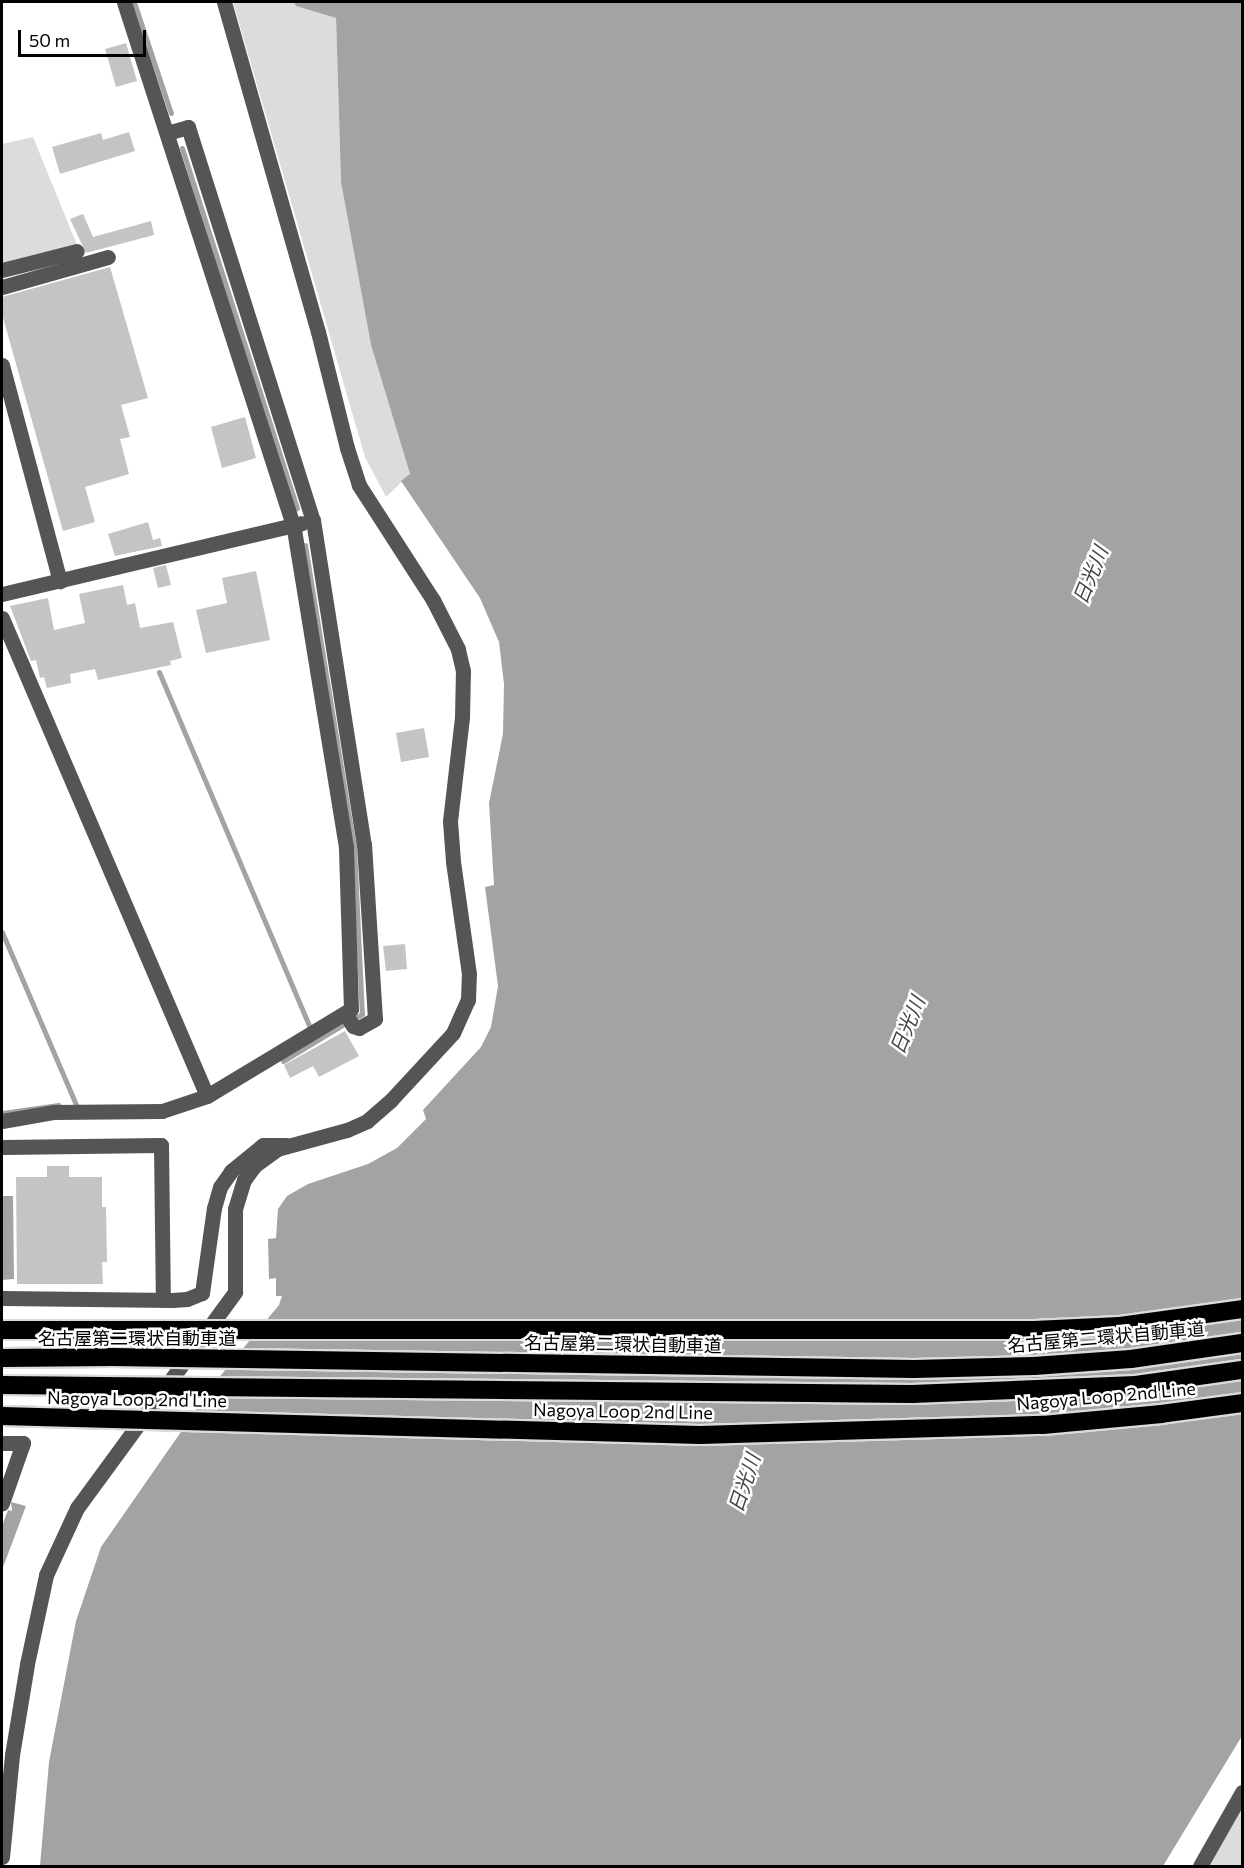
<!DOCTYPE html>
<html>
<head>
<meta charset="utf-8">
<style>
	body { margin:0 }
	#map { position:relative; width:1244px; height:1868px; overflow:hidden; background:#fff; font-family:Commissioner,"Noto Sans JP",sans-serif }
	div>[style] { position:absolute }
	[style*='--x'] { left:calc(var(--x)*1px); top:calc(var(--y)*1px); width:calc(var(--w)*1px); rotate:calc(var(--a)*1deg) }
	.green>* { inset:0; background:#dcdcdc }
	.water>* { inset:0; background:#a3a3a3 }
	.stream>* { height:5px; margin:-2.5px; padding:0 2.5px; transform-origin:2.5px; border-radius:2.5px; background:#a3a3a3 }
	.building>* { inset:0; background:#c4c4c4 }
	.minor>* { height:15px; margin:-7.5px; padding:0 7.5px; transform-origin:7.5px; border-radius:7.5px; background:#555 }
	.bridges { filter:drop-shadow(2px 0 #dbdbdb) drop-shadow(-2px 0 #dbdbdb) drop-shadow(0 2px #dbdbdb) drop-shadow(0 -2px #dbdbdb) }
	.highway-bridge>* { height:18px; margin:-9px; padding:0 9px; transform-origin:9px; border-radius:9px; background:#000 }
	span { translate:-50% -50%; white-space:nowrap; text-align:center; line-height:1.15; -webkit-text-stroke:5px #fff; paint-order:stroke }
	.street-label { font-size:18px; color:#000 }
	.water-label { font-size:20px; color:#444; font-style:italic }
	.frame { position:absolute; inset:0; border:3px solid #000; pointer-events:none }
	.scale { position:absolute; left:18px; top:30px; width:128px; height:27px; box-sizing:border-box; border:3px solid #000; border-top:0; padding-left:8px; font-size:18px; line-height:21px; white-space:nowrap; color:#000; -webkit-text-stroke:4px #fff; paint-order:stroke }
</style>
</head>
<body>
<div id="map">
	<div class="green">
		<div style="clip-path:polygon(233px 2px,294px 2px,296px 6px,336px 18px,341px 182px,371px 345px,410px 474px,386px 497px,365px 457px)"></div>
		<div style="clip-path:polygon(33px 137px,77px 245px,2px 264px,2px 144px)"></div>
		<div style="clip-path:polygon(1242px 1802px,1242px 1866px,1207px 1866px)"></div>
	</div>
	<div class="water">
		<div style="clip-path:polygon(294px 2px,1242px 2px,1242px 1736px,1163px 1866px,40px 1866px,49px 1762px,76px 1621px,101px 1547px,217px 1380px,279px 1305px,282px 1296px,276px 1296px,276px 1278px,269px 1279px,268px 1239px,276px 1238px,278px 1209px,287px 1196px,308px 1184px,368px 1164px,397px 1148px,426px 1119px,423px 1110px,481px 1047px,491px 1027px,498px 986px,485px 887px,494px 885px,489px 803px,503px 734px,504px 684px,499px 642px,480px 598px,401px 481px,410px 474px,371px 345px,341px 182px,336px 18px,296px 6px)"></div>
		<div style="clip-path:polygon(2px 1196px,13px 1196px,14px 1279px,2px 1280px)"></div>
		<div style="clip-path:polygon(11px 1502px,26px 1506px,2px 1570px,2px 1526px,8px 1510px,12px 1511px)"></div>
	</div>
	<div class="stream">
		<div style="--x:134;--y:2;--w:117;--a:71.6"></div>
		<div style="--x:182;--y:148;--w:378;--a:72.3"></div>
		<div style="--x:305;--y:545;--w:305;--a:80.8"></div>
		<div style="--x:354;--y:846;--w:168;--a:87.3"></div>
		<div style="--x:362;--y:1014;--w:6;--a:149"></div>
		<div style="--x:159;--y:672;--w:384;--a:67"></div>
		<div style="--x:2;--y:932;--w:188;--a:66.8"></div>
		<div style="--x:283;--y:1061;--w:71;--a:-31.2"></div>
		<div style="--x:2;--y:1113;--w:57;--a:-8.1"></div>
	</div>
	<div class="building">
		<div style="clip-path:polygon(126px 43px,137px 81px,116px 87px,105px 49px)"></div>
		<div style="clip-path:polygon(129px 132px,135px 151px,60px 174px,52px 147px,101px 133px,103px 140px)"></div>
		<div style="clip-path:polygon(83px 214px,93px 237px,151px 221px,154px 235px,86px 253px,70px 219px)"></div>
		<div style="clip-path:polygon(110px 267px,148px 398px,121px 405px,130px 437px,120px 439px,129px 474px,85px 487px,95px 522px,63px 531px,2px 314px,2px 297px)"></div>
		<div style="clip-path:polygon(245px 417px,256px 458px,222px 468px,211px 427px)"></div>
		<div style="clip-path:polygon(148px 522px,153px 540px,160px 538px,162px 546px,115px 556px,108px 534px)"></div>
		<div style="clip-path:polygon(166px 565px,171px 585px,158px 588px,153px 568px)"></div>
		<div style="clip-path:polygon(256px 571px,270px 640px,206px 653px,196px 610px,227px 603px,222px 578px)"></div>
		<div style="clip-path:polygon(123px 585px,127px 605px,135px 603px,140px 628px,173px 622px,182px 658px,170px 661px,171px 665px,98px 680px,95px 669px,70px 674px,71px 683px,47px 688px,44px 677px,40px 678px,36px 660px,31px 661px,10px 606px,48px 598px,54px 630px,85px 623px,79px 594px)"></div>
		<div style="clip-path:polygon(424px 728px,429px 757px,401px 762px,396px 733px)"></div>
		<div style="clip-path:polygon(405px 944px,407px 969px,386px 971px,383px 946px)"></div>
		<div style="clip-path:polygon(345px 1031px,359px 1056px,319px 1077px,313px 1066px,290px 1078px,284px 1065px)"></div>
		<div style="clip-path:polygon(47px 1166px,69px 1166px,69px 1177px,102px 1177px,102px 1207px,106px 1207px,107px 1262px,102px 1262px,103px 1284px,17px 1284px,16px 1177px,47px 1177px)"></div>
	</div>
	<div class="minor">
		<div style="--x:167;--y:133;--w:22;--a:-16"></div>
		<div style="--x:188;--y:127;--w:412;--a:72.4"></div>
		<div style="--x:313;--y:520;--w:328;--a:81.1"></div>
		<div style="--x:364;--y:844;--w:175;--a:86.4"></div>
		<div style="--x:375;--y:1019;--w:18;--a:151"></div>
		<div style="--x:359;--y:1028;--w:6;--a:-162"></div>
		<div style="--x:353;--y:1026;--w:15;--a:-122"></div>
		<div style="--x:2;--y:270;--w:77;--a:-14.2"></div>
		<div style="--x:2;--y:287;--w:110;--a:-15.8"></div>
		<div style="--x:2;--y:365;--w:224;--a:75"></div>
		<div style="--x:2;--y:594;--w:308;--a:-13.3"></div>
		<div style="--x:2;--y:618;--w:520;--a:66.79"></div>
		<div style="--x:207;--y:1096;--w:168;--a:-31.1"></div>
		<div style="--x:351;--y:1009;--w:162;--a:-91.8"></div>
		<div style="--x:346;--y:847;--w:326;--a:-99.3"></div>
		<div style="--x:293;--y:525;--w:550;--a:-107.91"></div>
		<div style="--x:2;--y:1121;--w:53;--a:-9.8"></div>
		<div style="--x:54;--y:1112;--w:108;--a:-0.5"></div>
		<div style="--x:162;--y:1111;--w:47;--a:-18.4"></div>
		<div style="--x:2;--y:1147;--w:159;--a:-0.7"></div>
		<div style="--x:161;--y:1145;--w:155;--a:89.3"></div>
		<div style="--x:2;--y:1298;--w:170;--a:0.7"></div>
		<div style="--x:172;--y:1300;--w:15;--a:-4"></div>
		<div style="--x:187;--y:1299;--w:16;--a:-22"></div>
		<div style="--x:202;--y:1293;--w:86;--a:-82"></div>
		<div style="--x:214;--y:1208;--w:22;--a:-74"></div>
		<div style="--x:220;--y:1187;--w:19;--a:-55"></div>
		<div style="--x:231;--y:1171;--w:41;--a:-39.1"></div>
		<div style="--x:263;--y:1145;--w:23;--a:0"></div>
		<div style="--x:2;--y:1443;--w:21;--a:0"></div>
		<div style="--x:23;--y:1443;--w:64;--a:109.3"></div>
		<div style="--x:2;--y:1857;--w:102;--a:-84.4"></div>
		<div style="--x:12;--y:1755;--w:92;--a:-80.6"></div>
		<div style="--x:27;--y:1664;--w:91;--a:-77.9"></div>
		<div style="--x:46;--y:1575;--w:74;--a:-65.2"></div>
		<div style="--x:77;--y:1508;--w:268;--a:-53.8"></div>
		<div style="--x:235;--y:1292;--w:83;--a:-90"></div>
		<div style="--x:235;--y:1209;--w:30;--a:-73"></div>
		<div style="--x:244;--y:1180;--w:17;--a:-54"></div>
		<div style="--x:254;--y:1166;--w:29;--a:-36"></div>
		<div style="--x:277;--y:1149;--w:73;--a:-15.2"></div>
		<div style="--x:347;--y:1130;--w:22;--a:-24"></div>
		<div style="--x:367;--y:1121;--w:32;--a:-41"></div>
		<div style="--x:391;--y:1100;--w:91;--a:-47.2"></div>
		<div style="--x:453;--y:1033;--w:36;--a:-66"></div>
		<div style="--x:468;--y:1000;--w:26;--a:-88"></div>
		<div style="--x:469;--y:974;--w:114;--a:-98.1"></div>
		<div style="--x:453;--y:861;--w:40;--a:-94.3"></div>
		<div style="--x:450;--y:821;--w:105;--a:-83.4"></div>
		<div style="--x:462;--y:717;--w:46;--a:-88.8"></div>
		<div style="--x:463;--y:671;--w:23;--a:-103"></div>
		<div style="--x:458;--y:649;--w:55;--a:-117"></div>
		<div style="--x:433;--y:600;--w:137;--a:-122.8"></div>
		<div style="--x:359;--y:485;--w:39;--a:-108"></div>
		<div style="--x:347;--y:448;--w:120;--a:-104"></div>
		<div style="--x:318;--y:332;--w:343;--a:-105.9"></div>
		<div style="--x:1200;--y:1866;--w:85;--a:-60.4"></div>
	</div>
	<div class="bridges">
		<div class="highway-bridge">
			<div style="--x:2;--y:1330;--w:1032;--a:0"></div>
			<div style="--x:1034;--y:1330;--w:86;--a:-2.7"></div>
			<div style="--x:1120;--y:1326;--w:123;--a:-7.9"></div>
			<div style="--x:2;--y:1358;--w:110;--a:-0.5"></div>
			<div style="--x:112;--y:1357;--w:802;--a:0.86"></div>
			<div style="--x:914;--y:1369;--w:120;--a:-1.4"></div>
			<div style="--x:1034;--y:1366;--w:97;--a:-4.1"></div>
			<div style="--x:1131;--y:1359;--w:112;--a:-8.2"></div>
			<div style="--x:2;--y:1385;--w:910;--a:0.57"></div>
			<div style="--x:912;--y:1394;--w:224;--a:-2.3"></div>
			<div style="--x:1136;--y:1385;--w:107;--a:-8.1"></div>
			<div style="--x:2;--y:1416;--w:698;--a:1.56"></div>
			<div style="--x:700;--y:1435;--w:343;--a:-1.7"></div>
			<div style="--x:1043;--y:1425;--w:119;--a:-5.3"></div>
			<div style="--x:1161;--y:1414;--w:82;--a:-7.7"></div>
		</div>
	</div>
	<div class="street-label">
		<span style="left:1106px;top:1337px;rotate:-5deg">名古屋第二環状自動車道</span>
		<span style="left:137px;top:1338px">名古屋第二環状自動車道</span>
		<span style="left:623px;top:1344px;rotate:1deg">名古屋第二環状自動車道</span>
		<span style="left:1106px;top:1396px;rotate:-5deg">Nagoya Loop 2nd Line</span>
		<span style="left:137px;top:1399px;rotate:1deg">Nagoya Loop 2nd Line</span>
		<span style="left:623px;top:1411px;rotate:1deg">Nagoya Loop 2nd Line</span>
	</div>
	<div class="water-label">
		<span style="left:1090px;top:575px;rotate:-68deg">日光川</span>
		<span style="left:907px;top:1025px;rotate:-68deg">日光川</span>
		<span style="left:744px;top:1483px;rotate:-72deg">日光川</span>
	</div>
	<div class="frame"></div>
	<div class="scale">50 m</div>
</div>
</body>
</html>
